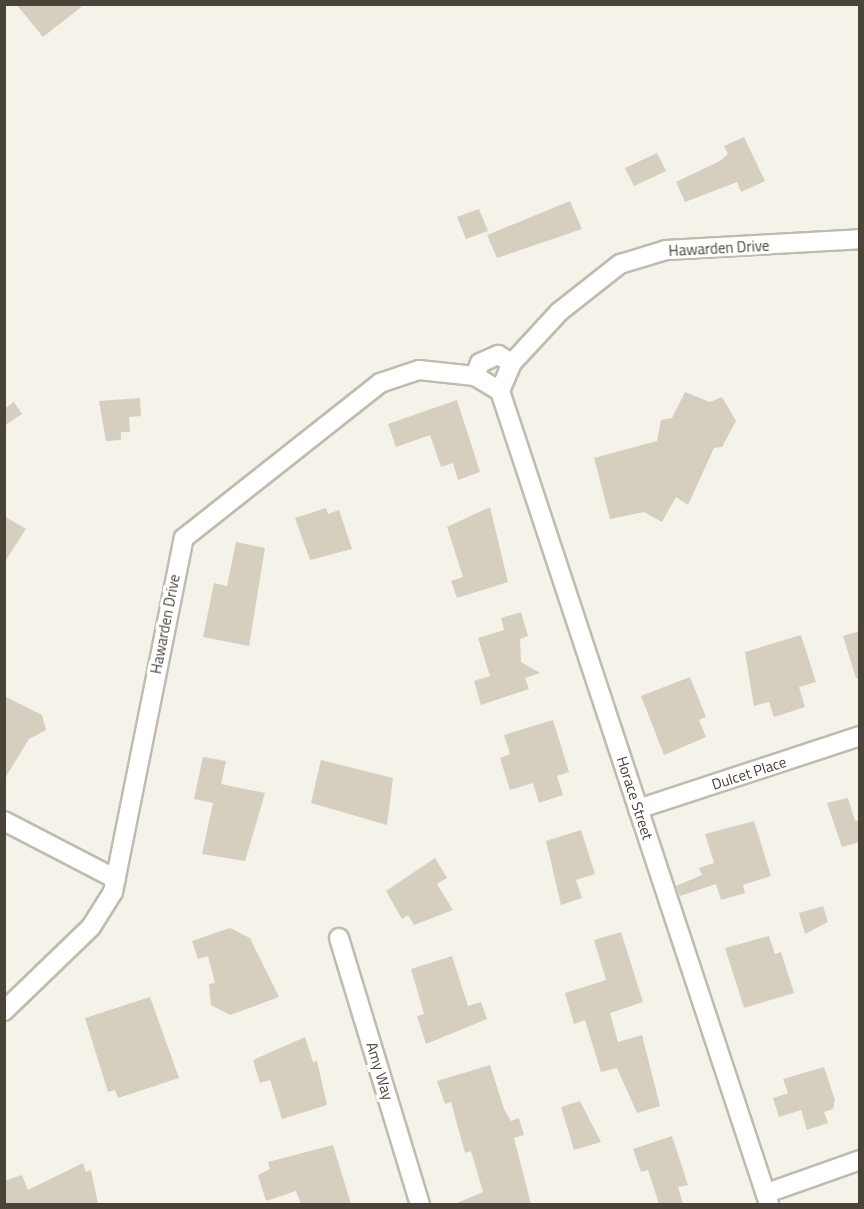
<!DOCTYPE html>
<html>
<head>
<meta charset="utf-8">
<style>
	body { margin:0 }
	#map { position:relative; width:864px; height:1209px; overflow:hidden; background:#f5f2ea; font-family:"Titillium Web",sans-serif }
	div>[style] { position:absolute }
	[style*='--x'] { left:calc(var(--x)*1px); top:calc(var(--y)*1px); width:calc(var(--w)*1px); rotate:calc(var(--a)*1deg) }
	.building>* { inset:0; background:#d6cfc0 }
	.roads { filter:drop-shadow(2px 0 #c0bbad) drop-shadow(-2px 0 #c0bbad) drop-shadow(0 2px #c0bbad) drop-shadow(0 -2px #c0bbad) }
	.minor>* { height:18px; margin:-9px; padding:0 9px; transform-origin:9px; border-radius:9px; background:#fff }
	span { translate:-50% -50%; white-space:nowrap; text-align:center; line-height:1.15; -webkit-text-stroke:6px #fff; paint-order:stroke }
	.street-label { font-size:15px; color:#494338 }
	.frame { position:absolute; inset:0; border:6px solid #494338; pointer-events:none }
</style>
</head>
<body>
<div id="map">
	<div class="building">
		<div style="clip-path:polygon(16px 4px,85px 4px,43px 37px)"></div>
		<div style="clip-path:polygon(744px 137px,765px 181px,741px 192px,737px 182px,685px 202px,676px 182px,720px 161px,728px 154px,724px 146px)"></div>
		<div style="clip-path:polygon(657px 153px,666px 171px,634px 186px,625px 168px)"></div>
		<div style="clip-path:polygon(570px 201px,582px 229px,497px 258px,487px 235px)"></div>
		<div style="clip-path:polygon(479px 209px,488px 231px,466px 239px,457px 217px)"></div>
		<div style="clip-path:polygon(685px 392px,710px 402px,722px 397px,736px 421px,722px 447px,714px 448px,688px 505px,676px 497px,662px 522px,644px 512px,610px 519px,594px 458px,657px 441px,661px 420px,672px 418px)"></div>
		<div style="clip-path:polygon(140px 398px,141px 416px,129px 417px,130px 432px,121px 432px,121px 440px,106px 441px,99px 401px)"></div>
		<div style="clip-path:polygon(457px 400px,480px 472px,458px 480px,453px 463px,441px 467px,430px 435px,396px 447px,388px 424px)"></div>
		<div style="clip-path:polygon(14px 402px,22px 414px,4px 426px,4px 409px)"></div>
		<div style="clip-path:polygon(490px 507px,508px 582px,457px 598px,451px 581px,463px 577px,447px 527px)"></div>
		<div style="clip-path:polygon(326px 508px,328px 514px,339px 510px,352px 549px,310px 560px,295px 518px)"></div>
		<div style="clip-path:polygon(4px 516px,26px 529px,4px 563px)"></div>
		<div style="clip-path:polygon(236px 542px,265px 548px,249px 646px,203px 637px,214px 583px,227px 586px)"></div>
		<div style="clip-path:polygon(521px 612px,528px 636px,520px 639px,521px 662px,540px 673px,525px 678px,529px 689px,481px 705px,474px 681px,490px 676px,478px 638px,504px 630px,501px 618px)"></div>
		<div style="clip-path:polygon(860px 631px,860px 678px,856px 678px,843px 636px)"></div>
		<div style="clip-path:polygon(801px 635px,816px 682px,799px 687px,805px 707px,774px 717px,769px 702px,754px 706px,745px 652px)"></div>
		<div style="clip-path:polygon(690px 677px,706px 717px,699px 720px,706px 737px,664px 755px,641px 696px)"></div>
		<div style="clip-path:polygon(4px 696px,42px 715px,46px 730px,29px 739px,4px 780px)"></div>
		<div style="clip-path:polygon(553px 720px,569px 772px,557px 776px,563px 795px,539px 803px,533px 783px,510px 790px,500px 758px,510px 754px,504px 735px)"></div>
		<div style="clip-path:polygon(203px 757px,226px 761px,221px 784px,265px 793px,245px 861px,202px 854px,213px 803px,194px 799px)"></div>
		<div style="clip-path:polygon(321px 760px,393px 778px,387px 825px,311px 803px)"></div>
		<div style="clip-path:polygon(848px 798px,855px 821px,860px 820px,860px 842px,842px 847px,827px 803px)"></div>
		<div style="clip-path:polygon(754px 821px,771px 876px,743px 885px,745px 893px,721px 900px,716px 884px,680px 896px,676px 886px,702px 875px,699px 868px,714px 863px,705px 834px)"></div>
		<div style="clip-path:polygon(581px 830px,595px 874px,576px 880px,582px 898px,561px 905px,546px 841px)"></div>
		<div style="clip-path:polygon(435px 858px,447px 878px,437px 884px,453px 910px,414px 925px,408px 915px,402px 919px,386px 891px)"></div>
		<div style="clip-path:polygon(823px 906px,828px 922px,805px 934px,799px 913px)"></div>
		<div style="clip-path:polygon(230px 928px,250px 938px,279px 997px,230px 1015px,211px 1005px,209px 984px,215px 983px,208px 956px,198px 959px,192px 941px)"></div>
		<div style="clip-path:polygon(621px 932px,643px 1002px,610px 1013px,618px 1042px,642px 1035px,660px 1106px,637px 1113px,617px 1068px,601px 1072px,585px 1020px,574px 1024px,565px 993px,606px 980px,594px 940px)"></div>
		<div style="clip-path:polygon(769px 936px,775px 954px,781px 952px,794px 993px,744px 1008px,725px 948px)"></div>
		<div style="clip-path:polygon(452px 956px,468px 1006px,481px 1002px,487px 1019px,426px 1044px,417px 1016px,424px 1014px,411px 969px)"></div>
		<div style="clip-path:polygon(150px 997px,179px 1078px,118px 1098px,115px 1090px,108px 1092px,85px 1018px)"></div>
		<div style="clip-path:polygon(305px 1037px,313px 1062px,317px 1061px,327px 1105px,282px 1119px,270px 1080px,260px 1083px,253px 1060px)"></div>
		<div style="clip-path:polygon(490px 1065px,504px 1109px,511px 1121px,519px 1118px,524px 1135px,514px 1138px,531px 1204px,455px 1204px,483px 1192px,471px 1151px,465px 1153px,451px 1102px,445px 1104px,437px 1081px)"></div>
		<div style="clip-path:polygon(824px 1067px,835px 1100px,833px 1109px,824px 1112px,828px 1123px,807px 1130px,801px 1110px,779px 1117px,773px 1098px,788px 1093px,783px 1079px)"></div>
		<div style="clip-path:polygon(580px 1101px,601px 1142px,574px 1150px,561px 1107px)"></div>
		<div style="clip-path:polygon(672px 1136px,688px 1185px,678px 1187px,683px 1204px,659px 1204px,648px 1170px,641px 1172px,633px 1149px)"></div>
		<div style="clip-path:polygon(333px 1145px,351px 1204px,301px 1204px,296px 1191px,266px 1201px,258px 1175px,270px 1169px,268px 1162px)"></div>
		<div style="clip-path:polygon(83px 1163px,86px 1172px,91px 1170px,98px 1204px,4px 1204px,4px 1181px,22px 1175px,28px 1190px)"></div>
	</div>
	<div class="roads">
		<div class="minor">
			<div style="--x:475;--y:376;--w:14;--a:-69"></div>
			<div style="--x:480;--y:363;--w:20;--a:-24"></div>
			<div style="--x:498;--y:355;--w:16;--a:30"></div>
			<div style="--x:500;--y:391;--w:856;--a:71.69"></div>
			<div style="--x:500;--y:391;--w:30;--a:-67"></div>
			<div style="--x:512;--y:363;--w:69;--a:-47.3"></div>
			<div style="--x:559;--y:312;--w:78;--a:-38.2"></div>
			<div style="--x:620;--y:264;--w:48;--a:-16.9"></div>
			<div style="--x:666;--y:250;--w:194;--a:-3.2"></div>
			<div style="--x:638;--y:809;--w:234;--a:-18.2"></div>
			<div style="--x:4;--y:821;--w:126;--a:27.4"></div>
			<div style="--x:339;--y:938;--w:278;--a:73.1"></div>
			<div style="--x:4;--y:1011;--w:121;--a:-44"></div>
			<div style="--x:91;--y:927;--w:41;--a:-57.8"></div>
			<div style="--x:113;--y:892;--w:361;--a:-78.7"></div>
			<div style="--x:184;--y:538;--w:250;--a:-38.3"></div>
			<div style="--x:380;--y:383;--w:41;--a:-18.4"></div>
			<div style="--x:419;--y:370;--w:56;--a:6.1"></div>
			<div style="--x:475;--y:376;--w:29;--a:31"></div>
			<div style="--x:767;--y:1193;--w:99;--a:-19.5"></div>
		</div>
	</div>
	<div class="street-label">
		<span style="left:719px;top:248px;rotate:-3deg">Hawarden Drive</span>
		<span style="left:165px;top:624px;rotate:-79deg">Hawarden Drive</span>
		<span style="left:749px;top:773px;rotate:-18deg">Dulcet Place</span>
		<span style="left:635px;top:798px;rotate:72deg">Horace Street</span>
		<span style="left:380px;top:1071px;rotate:73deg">Amy Way</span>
	</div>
	<div class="frame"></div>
</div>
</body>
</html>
